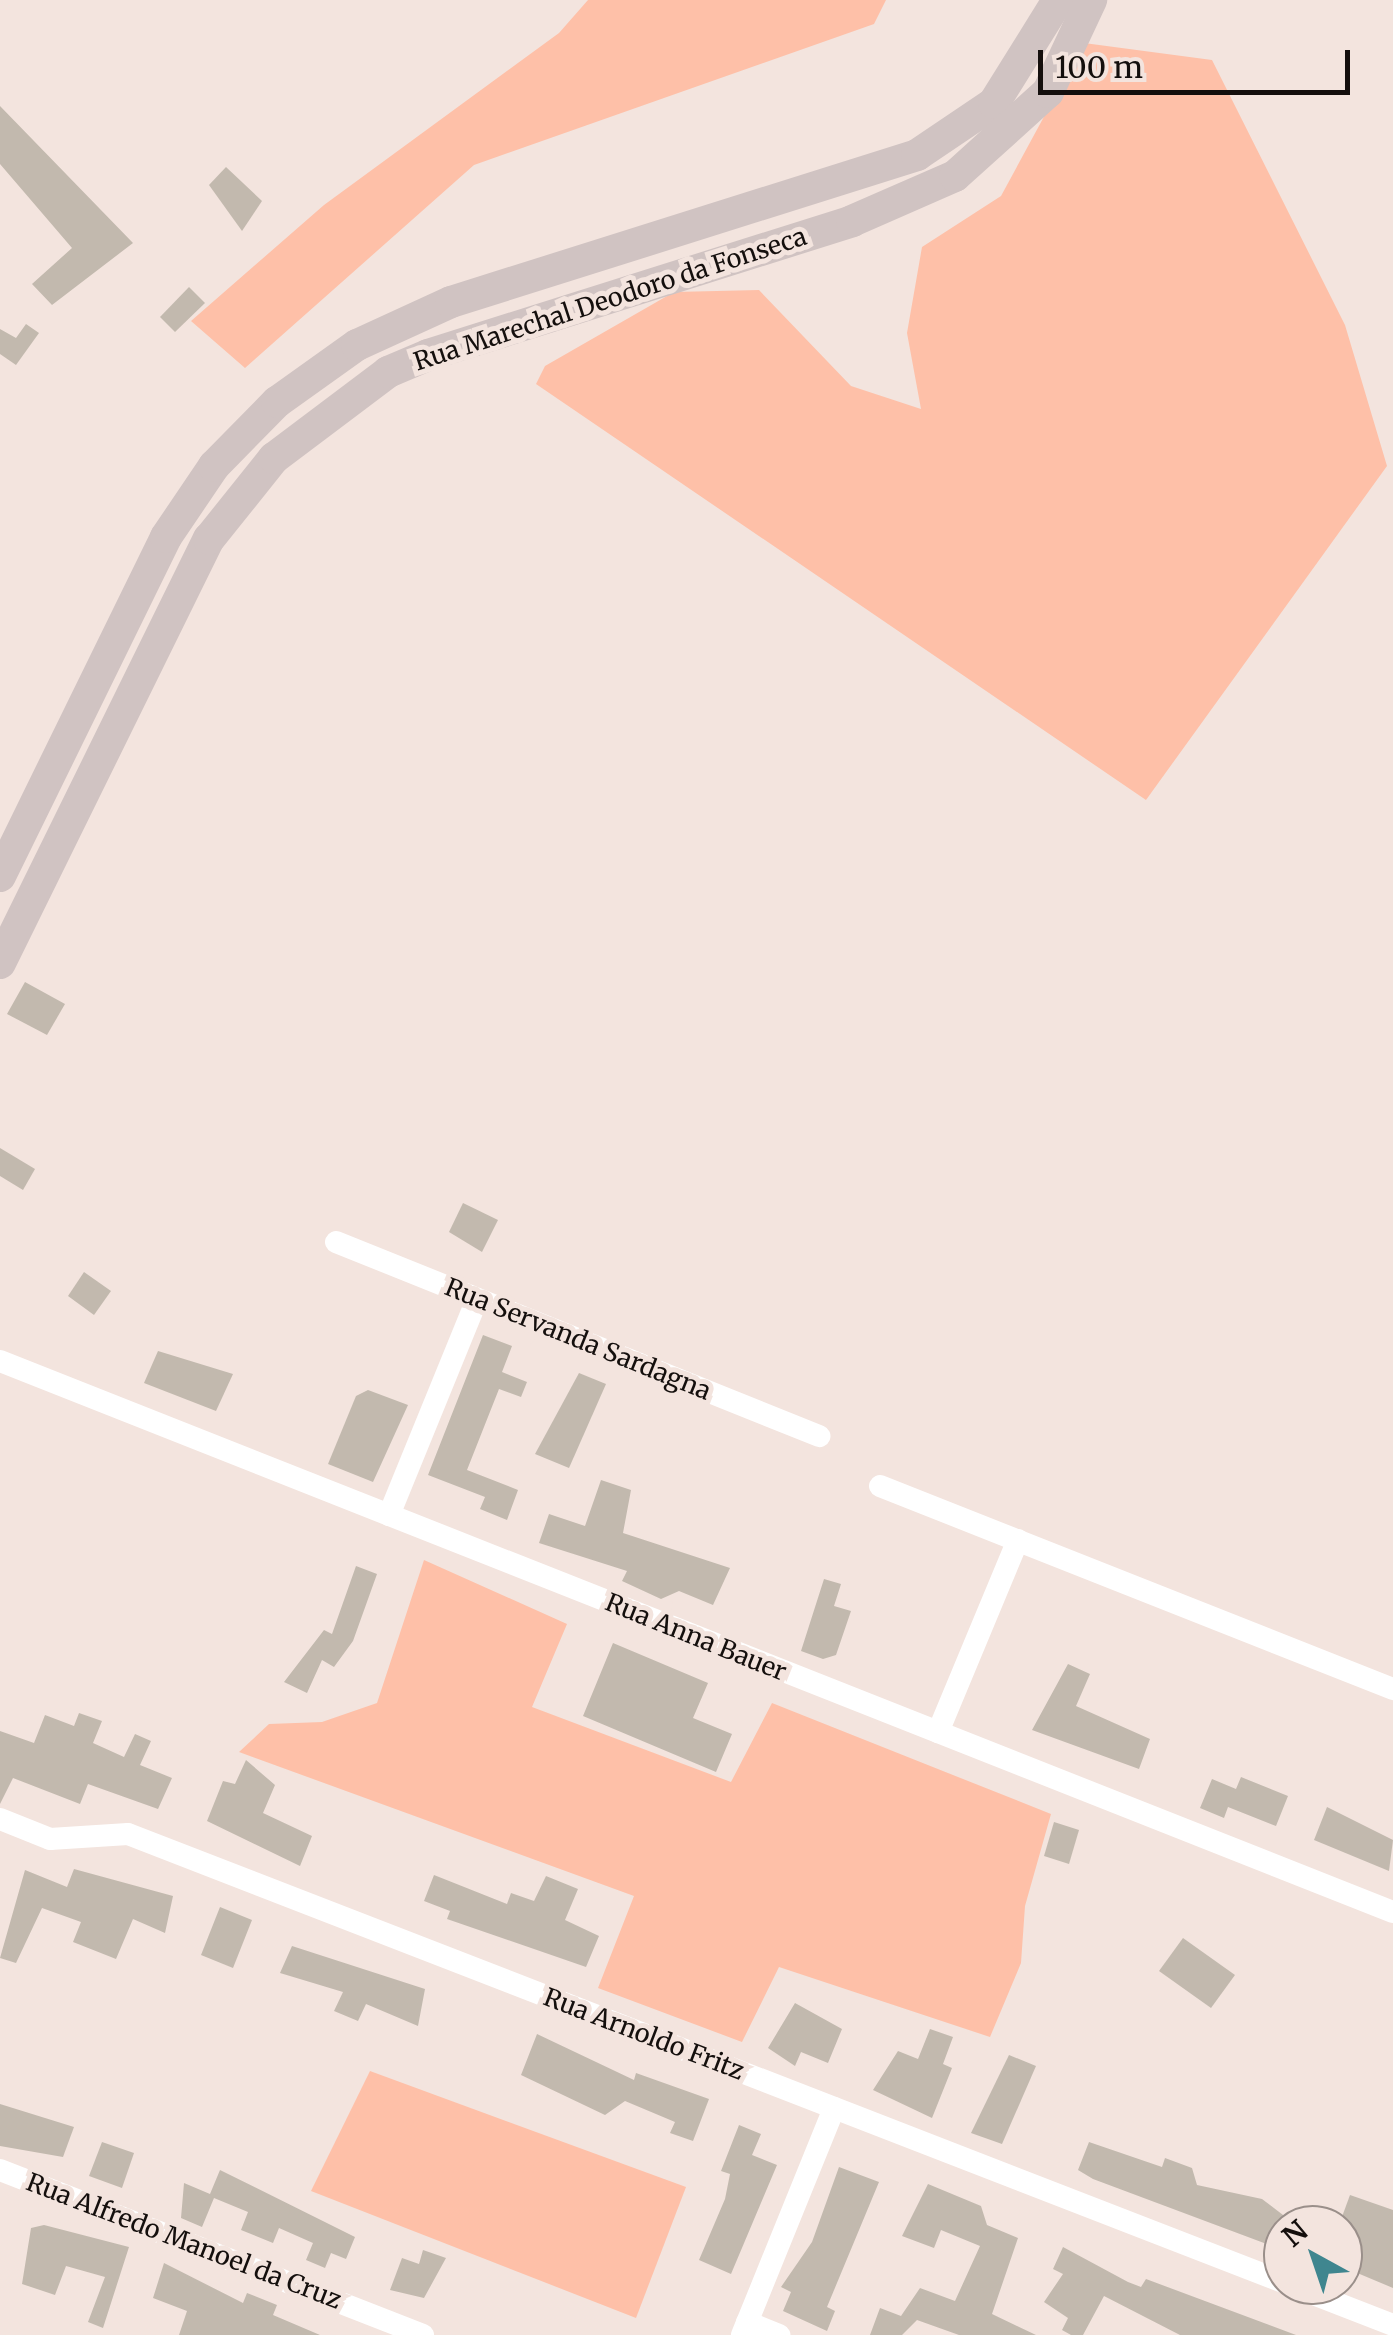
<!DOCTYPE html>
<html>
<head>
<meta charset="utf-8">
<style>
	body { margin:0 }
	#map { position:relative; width:1393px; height:2335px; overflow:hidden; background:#f3e4de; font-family:Merriweather,serif }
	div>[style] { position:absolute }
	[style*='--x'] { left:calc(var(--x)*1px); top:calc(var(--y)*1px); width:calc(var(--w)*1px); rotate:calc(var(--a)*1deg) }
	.green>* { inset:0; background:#fec0a8 }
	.building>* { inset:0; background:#c2b9ae }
	.street>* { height:22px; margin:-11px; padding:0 11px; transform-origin:11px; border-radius:11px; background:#fff }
	.secondary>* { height:32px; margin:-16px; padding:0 16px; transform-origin:16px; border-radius:16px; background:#d0c3c2 }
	span { translate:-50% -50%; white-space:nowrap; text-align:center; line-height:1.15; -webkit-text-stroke:10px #f3e4de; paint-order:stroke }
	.street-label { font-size:25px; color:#140f0d }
	.north { position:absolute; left:1263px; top:2205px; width:100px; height:100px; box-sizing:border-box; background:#f3e4de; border:2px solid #9a8f8a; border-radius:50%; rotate:320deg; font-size:28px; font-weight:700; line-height:40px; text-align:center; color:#140f0d }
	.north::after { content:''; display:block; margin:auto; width:35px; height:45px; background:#3f868f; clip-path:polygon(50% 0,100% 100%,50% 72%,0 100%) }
	.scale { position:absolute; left:1038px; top:50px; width:312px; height:45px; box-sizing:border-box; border:5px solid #140f0d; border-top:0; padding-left:12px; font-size:30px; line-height:35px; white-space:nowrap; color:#140f0d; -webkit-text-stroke:8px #f3e4de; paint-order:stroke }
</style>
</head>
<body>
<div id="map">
	<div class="green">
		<div style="clip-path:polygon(588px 0,886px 0,874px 24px,474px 165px,245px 368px,191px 321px,324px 205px,559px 33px)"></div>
		<div style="clip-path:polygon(1084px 43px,1212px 60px,1345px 325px,1387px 466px,1146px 800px,536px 384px,545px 366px,674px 292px,759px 290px,851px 386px,921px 409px,907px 333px,922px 247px,1001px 196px)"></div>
		<div style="clip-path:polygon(424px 1560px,567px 1624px,532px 1707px,731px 1782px,772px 1703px,1051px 1814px,1025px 1906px,1021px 1963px,990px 2037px,779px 1967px,742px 2042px,598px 1988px,634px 1896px,239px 1752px,269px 1724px,322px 1722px,377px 1703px)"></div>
		<div style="clip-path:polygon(370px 2071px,686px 2187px,636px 2318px,311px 2191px)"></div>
	</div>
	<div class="building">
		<div style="clip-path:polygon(0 106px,133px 243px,52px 305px,32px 284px,72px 248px,0 164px)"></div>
		<div style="clip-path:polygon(226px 167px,262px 201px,242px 231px,209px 185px)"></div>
		<div style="clip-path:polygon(189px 287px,205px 303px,175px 332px,160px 317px)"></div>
		<div style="clip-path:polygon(26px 324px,39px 333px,16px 365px,0 354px,0 329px,16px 338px)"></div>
		<div style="clip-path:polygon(25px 982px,65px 1004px,47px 1035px,7px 1014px)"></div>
		<div style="clip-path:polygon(0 1148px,35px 1169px,23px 1190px,0 1176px)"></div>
		<div style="clip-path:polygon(463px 1203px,498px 1220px,482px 1252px,449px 1232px)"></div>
		<div style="clip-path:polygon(84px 1272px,111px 1291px,94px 1315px,68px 1296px)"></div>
		<div style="clip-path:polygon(483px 1335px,512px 1346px,502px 1372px,527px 1382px,521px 1397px,499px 1389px,467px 1470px,518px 1490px,507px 1520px,480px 1509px,485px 1497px,428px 1475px)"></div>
		<div style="clip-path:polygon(158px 1351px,233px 1374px,216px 1411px,144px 1383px)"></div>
		<div style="clip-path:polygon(579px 1373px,606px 1384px,569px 1468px,535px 1454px)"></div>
		<div style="clip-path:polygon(368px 1390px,408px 1405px,373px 1482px,328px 1464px,356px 1396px)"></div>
		<div style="clip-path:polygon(601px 1480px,631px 1490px,623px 1533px,730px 1568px,713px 1605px,679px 1591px,661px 1599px,622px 1581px,627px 1571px,539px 1543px,549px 1514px,585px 1526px)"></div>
		<div style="clip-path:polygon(356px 1566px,377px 1574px,353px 1641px,334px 1667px,322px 1660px,307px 1693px,284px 1682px,324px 1630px,332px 1634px)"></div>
		<div style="clip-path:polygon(824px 1579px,841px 1584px,834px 1606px,851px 1611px,836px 1655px,823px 1659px,801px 1651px)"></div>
		<div style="clip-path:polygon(613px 1643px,708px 1683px,693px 1718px,732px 1734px,716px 1772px,583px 1716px)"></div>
		<div style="clip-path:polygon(1068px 1664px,1090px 1674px,1076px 1706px,1150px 1739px,1139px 1769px,1032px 1730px)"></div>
		<div style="clip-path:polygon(79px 1713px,102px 1721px,93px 1743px,124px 1757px,135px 1734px,151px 1741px,140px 1765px,172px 1778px,158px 1809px,88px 1784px,80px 1804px,13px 1778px,0 1804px,0 1731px,34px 1743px,45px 1715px,74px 1726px)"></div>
		<div style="clip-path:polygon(246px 1760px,275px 1785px,263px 1813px,312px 1836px,300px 1866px,207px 1821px,223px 1781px,235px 1784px)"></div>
		<div style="clip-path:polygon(1241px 1777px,1288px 1796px,1276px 1826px,1228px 1807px,1224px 1818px,1200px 1808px,1212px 1779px,1236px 1789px)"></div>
		<div style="clip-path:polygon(1327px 1807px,1393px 1840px,1389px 1871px,1314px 1840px)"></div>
		<div style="clip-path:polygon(1054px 1822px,1079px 1830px,1069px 1864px,1044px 1856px)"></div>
		<div style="clip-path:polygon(74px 1869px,173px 1896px,165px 1933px,133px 1919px,116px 1959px,73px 1942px,81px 1922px,42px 1908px,16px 1963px,0 1958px,25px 1870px,67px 1887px)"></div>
		<div style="clip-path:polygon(434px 1875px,507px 1904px,511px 1893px,534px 1901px,546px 1876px,578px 1889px,565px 1920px,599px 1936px,586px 1967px,447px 1919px,450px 1911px,424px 1901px)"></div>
		<div style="clip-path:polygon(220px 1907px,252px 1920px,233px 1968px,201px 1955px)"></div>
		<div style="clip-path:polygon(1183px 1938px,1235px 1975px,1211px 2008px,1159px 1971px)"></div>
		<div style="clip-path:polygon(292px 1946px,425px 1989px,418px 2026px,366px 2004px,358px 2021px,334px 2011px,343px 1992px,280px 1973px)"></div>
		<div style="clip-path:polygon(795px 2003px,842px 2029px,828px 2063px,801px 2052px,795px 2066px,768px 2048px)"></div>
		<div style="clip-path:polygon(930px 2029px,953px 2037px,943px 2064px,952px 2068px,932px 2118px,873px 2090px,898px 2051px,918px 2059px)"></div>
		<div style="clip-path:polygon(537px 2034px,634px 2080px,636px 2073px,709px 2099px,693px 2141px,670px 2133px,675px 2122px,625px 2101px,605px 2115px,521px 2075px)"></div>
		<div style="clip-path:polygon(1009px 2055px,1036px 2066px,1002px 2144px,971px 2133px)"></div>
		<div style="clip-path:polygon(0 2104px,74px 2127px,63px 2157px,0 2146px)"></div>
		<div style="clip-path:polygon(739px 2125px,761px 2134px,752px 2155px,777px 2165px,731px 2274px,699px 2260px,725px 2199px,730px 2174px,721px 2171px)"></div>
		<div style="clip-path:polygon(102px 2142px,134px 2153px,122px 2188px,89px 2176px)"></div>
		<div style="clip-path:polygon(1089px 2142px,1162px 2167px,1165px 2158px,1192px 2168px,1197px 2185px,1262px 2199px,1283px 2215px,1283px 2250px,1093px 2179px,1078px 2170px)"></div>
		<div style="clip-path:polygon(839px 2167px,879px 2182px,827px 2307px,835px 2311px,827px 2331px,783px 2311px,791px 2292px,781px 2287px,812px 2242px)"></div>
		<div style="clip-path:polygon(220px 2170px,355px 2237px,346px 2259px,331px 2253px,325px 2268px,306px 2260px,313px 2243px,279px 2228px,273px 2243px,241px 2230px,248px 2212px,214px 2198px,202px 2227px,181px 2218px,184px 2183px,210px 2194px)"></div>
		<div style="clip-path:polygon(928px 2184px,981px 2206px,987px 2225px,1018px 2238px,992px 2314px,1036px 2335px,959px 2335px,917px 2320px,902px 2335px,870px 2335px,880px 2308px,901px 2316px,920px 2288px,955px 2301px,980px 2246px,941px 2230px,934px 2248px,902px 2236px)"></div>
		<div style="clip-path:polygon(1350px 2195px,1393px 2210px,1393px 2288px,1343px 2267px,1339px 2225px)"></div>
		<div style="clip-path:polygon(44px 2225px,129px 2247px,103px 2328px,88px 2322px,105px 2277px,66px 2266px,55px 2295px,22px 2284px,31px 2228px)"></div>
		<div style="clip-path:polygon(1063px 2247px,1128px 2282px,1141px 2287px,1146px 2279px,1296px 2335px,1180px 2335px,1104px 2296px,1083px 2335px,1071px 2335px,1062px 2330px,1068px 2318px,1044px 2302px,1063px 2274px,1053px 2269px)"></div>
		<div style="clip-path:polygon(423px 2250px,446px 2258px,424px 2298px,390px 2290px,402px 2258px,419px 2264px)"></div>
		<div style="clip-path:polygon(164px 2263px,243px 2303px,247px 2293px,277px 2305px,273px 2315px,320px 2335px,179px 2335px,187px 2311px,153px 2298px)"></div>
	</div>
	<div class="street">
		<div style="--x:336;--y:1242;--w:521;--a:21.88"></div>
		<div style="--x:0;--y:1361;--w:1498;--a:21.58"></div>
		<div style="--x:880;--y:1486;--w:552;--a:21.59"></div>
		<div style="--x:389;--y:1515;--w:233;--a:-67.8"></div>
		<div style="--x:938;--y:1732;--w:208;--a:-67.4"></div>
		<div style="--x:0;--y:1819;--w:54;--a:21.8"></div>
		<div style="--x:50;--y:1839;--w:78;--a:-3.7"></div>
		<div style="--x:128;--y:1834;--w:1239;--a:21.2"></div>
		<div style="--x:0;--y:2170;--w:454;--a:21.3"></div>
		<div style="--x:1290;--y:2285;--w:110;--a:21.2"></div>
		<div style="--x:747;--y:2322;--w:35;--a:22"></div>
		<div style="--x:742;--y:2335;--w:245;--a:-67.9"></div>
	</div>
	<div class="secondary">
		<div style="--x:0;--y:876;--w:377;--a:-63.9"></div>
		<div style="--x:166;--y:537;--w:86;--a:-55.9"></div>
		<div style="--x:214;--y:466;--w:90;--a:-45.5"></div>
		<div style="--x:277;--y:402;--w:98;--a:-35.5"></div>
		<div style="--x:357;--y:345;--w:103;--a:-24.6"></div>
		<div style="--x:451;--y:302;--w:489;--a:-17.5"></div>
		<div style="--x:917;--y:155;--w:93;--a:-34"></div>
		<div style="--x:994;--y:103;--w:121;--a:-58.1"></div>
		<div style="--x:0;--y:963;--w:473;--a:-63.8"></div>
		<div style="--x:209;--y:539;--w:104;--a:-51.3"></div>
		<div style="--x:274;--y:458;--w:143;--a:-37"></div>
		<div style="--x:388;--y:372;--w:43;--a:-23"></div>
		<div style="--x:428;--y:355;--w:445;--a:-17.5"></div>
		<div style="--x:852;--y:221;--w:112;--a:-23.6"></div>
		<div style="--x:955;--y:176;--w:125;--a:-42.1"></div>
		<div style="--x:1048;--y:92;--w:102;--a:-64.9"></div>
	</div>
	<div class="street-label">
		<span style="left:610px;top:299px;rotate:-18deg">Rua Marechal Deodoro da Fonseca</span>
		<span style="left:578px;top:1339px;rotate:22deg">Rua Servanda Sardagna</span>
		<span style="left:696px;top:1637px;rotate:22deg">Rua Anna Bauer</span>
		<span style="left:644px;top:2034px;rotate:21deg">Rua Arnoldo Fritz</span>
		<span style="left:184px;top:2241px;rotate:21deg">Rua Alfredo Manoel da Cruz</span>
	</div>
	<div class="north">N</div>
	<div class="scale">100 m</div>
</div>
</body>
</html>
